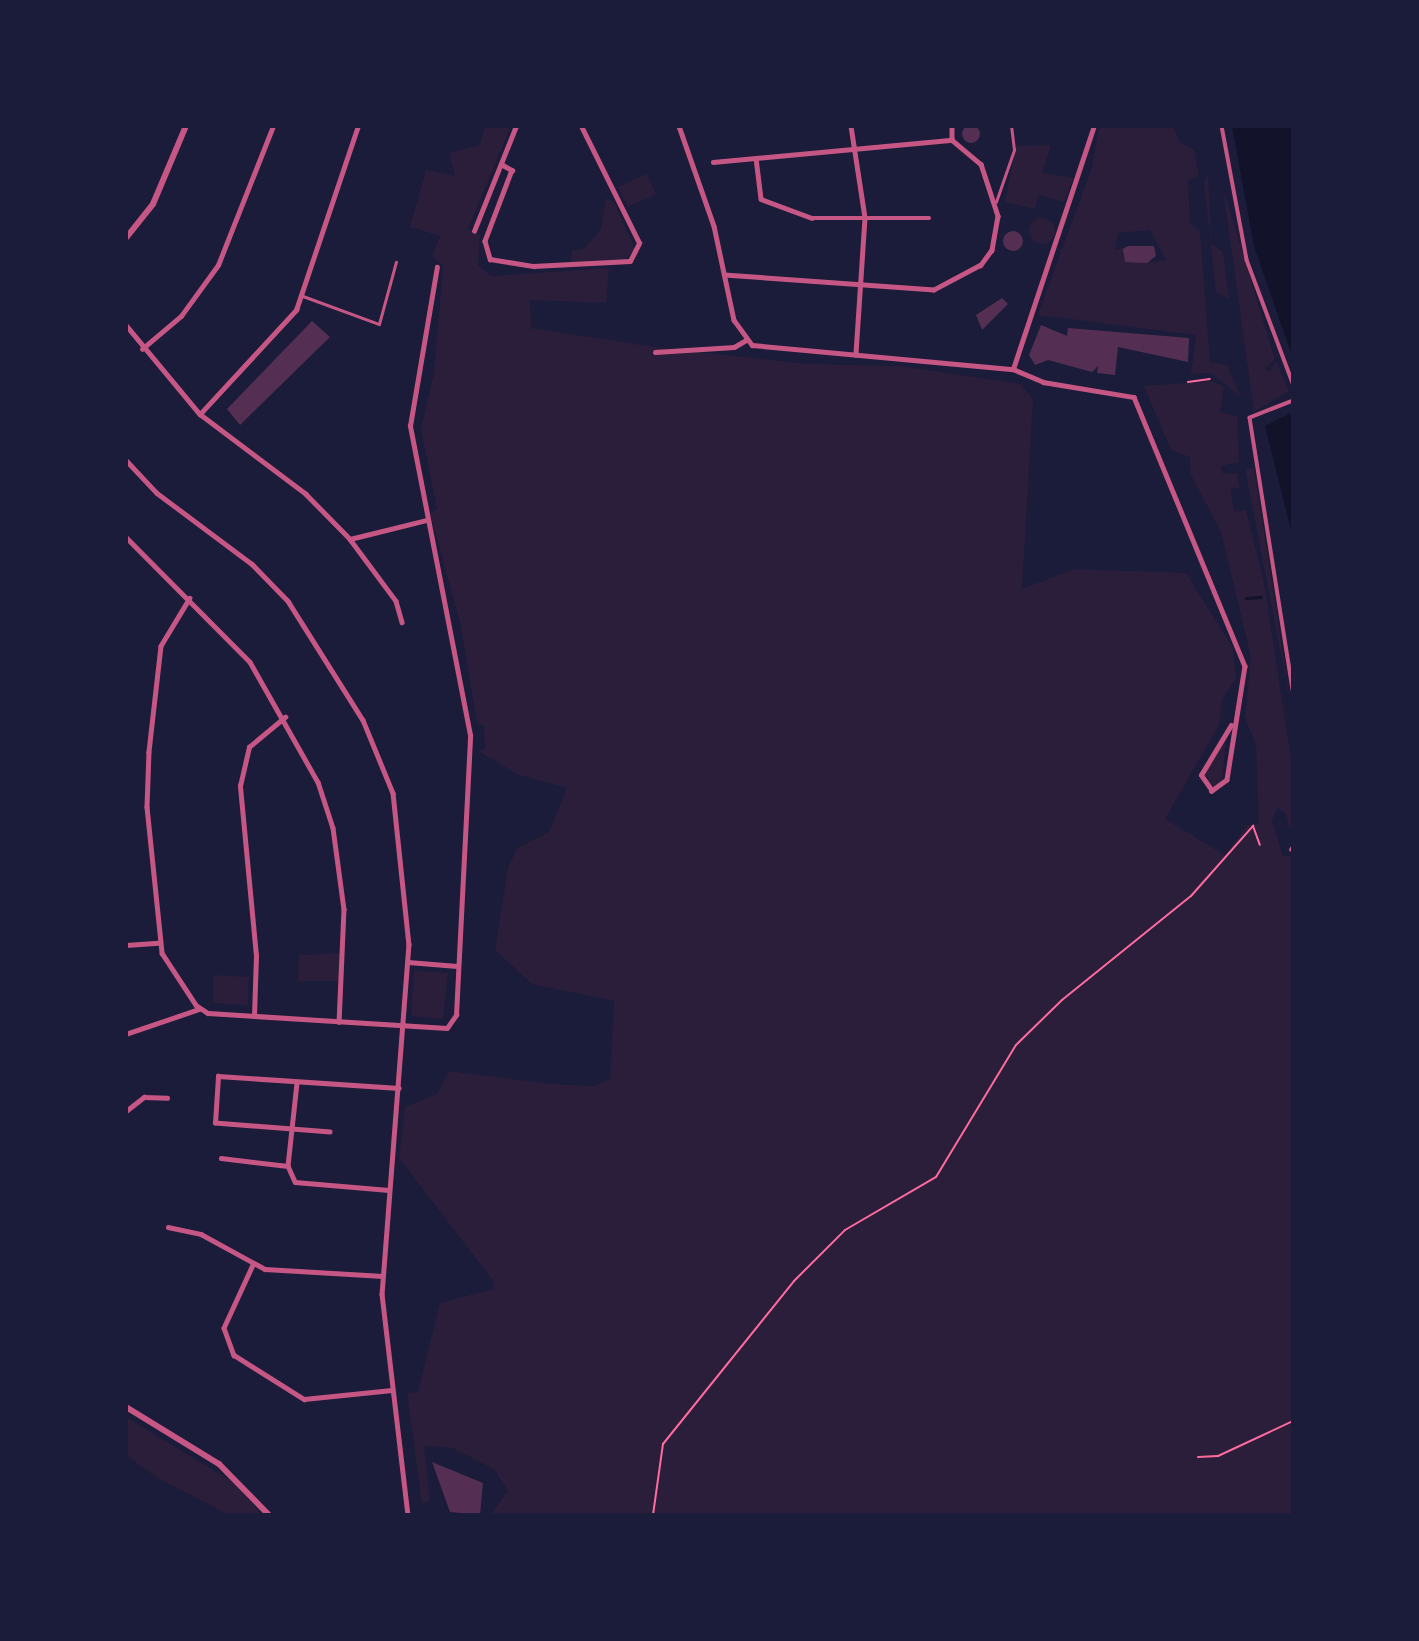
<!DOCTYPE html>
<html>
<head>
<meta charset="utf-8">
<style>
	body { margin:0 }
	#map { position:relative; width:1419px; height:1641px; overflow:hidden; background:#1b1b3a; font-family:Roboto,sans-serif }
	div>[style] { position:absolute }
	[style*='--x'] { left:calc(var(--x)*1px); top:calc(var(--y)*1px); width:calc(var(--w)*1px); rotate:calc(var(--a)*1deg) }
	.green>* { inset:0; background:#2a1e3b }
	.round { border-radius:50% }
	.water>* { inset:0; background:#12122b }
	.stream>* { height:2.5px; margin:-1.25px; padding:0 1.25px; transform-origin:1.25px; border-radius:1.25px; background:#12122b }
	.building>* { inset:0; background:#542f53 }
	.path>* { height:2px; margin:-1px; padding:0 1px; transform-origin:1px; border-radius:1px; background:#ff6b9d }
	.service>* { height:2.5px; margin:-1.25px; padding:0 1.25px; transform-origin:1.25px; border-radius:1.25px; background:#c65784 }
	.pedestrian>* { height:3.5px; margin:-1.75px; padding:0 1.75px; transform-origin:1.75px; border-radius:1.75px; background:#c65784 }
	.minor>* { height:4.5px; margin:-2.25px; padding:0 2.25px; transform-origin:2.25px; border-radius:2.25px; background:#c65784 }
	.tertiary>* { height:6px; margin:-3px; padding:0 3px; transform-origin:3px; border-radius:3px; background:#c65784 }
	span { translate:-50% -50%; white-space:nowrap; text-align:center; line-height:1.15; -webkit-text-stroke:5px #1b1b3a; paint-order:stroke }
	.frame { position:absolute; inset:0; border:128px solid #1b1b3a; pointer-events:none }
</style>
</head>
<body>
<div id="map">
	<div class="green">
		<div style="clip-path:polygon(485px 126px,511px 126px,468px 229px,480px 235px,478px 265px,491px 276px,609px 268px,606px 303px,530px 300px,531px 328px,661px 348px,807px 364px,900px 366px,1020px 384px,1033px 399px,1022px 589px,1074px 569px,1186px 573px,1233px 648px,1236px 679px,1222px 700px,1219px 725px,1165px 819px,1225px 855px,1247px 825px,1259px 824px,1256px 745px,1245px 718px,1251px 657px,1221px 532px,1190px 473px,1190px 457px,1171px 450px,1144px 386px,1212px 381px,1224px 387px,1220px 412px,1237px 416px,1239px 462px,1221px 466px,1223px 474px,1237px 473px,1240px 488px,1231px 489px,1234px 512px,1246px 510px,1264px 583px,1293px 772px,1293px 822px,1289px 829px,1286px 813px,1277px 808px,1272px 821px,1283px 856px,1293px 856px,1293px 1515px,490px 1515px,508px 1491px,494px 1469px,453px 1448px,424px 1446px,430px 1501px,422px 1504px,407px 1393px,418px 1392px,440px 1303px,493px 1289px,494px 1282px,399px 1158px,405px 1107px,437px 1094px,449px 1071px,551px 1084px,594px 1086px,610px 1079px,614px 1001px,532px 984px,495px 950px,508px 868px,517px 848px,549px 832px,567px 788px,519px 775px,478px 751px,485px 749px,484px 726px,477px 723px,461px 626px,430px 513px,437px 509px,421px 429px,434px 373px,443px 266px,432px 256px,440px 236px,410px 227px,426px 170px,455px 176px,449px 153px,480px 145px)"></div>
		<div style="clip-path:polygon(evenodd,1099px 126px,1173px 126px,1180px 142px,1194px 150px,1199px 175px,1188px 181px,1190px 224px,1200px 231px,1210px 362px,1227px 365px,1241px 397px,1211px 373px,1191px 374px,1196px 335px,1038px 315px,1092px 167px,1099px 126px,1150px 230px,1166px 260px,1149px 263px,1135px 245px,1115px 250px,1118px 233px,1150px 230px)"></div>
		<div style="clip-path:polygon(1051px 145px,1042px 173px,1073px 178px,1064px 202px,1038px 195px,1035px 209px,1005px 202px,1016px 146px)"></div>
		<div style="clip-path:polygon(647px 174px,656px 194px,628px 207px,618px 187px)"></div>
		<div style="clip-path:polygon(1208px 174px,1211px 243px,1223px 252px,1229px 299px,1216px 292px,1204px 182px)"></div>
		<div style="clip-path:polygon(1223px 188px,1275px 360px,1265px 368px,1270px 372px,1276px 361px,1289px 391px,1254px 412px)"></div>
		<div style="clip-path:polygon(606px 198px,614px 202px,635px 249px,625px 260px,571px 263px,572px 251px,585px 248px,601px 229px)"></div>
		<div class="round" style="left:1029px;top:218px;width:26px;height:26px"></div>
		<div style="clip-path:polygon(1254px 468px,1274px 596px,1290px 701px,1245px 469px)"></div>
		<div style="clip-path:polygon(1226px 740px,1222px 784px,1210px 787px,1205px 774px)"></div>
		<div style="clip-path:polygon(340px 953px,339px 981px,298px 981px,299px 955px)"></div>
		<div style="clip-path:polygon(414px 971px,448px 973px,443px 1019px,411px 1016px)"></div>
		<div style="clip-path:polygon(213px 975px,249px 977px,248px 1005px,213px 1003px)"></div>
		<div style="clip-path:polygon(126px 1417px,236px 1484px,262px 1515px,216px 1515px,227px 1514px,156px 1477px,126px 1455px)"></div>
	</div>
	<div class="water">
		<div style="clip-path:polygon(1232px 126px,1293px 126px,1293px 359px,1254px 246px)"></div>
		<div style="clip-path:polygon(1293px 412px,1293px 538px,1265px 426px)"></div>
	</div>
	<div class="stream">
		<div style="--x:1246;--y:598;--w:15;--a:-4"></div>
	</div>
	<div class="building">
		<div class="round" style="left:962px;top:125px;width:18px;height:18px"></div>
		<div class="round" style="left:1003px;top:231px;width:20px;height:20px"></div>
		<div style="clip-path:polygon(1128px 246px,1154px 246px,1156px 256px,1147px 263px,1125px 262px,1123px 249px)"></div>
		<div style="clip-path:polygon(1002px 298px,1008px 304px,982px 330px,976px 315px)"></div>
		<div style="clip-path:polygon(312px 321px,330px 337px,240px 425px,227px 409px)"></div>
		<div style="clip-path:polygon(1041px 325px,1067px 336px,1068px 328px,1189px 338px,1188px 362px,1118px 347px,1115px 375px,1097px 373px,1098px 366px,1092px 372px,1048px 360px,1035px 365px,1029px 355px)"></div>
		<div style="clip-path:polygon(432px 1462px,483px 1483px,480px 1515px,450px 1512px)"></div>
	</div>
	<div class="path">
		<div style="--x:1188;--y:382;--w:22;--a:-8"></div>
		<div style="--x:1198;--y:1457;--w:20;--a:-3"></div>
		<div style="--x:1218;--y:1456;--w:83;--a:-25"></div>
		<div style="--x:653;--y:1515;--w:72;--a:-82"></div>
		<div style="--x:663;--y:1444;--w:209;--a:-51.2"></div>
		<div style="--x:794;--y:1281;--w:72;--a:-45"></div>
		<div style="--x:845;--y:1230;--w:105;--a:-30.2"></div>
		<div style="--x:936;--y:1177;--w:154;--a:-58.8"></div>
		<div style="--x:1016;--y:1045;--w:64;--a:-44.4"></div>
		<div style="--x:1062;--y:1000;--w:166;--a:-38.9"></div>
		<div style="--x:1191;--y:896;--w:94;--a:-48.5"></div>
		<div style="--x:1253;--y:826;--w:20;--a:70"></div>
	</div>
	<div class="service">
		<div style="--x:996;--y:202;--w:55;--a:-70.9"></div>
		<div style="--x:1014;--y:150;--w:24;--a:-97"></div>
		<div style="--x:303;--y:296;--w:81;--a:20.2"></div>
		<div style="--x:379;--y:324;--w:64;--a:-74.7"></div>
	</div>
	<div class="pedestrian">
		<div style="--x:1222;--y:126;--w:136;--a:79.4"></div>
		<div style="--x:1247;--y:260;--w:131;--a:69.5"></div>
		<div style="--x:1293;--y:401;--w:46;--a:158.4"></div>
		<div style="--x:1250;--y:418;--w:275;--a:81"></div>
		<div style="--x:1291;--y:850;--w:4;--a:-56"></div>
	</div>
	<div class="minor">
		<div style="--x:679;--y:126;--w:106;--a:70.7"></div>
		<div style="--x:714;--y:226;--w:96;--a:78"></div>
		<div style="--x:734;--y:320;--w:31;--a:54"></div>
		<div style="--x:752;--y:345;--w:262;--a:5.3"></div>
		<div style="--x:1013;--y:369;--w:33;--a:23"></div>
		<div style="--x:1043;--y:382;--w:92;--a:9.4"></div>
		<div style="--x:1134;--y:397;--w:291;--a:67.6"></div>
		<div style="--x:1245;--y:666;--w:115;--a:99"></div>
		<div style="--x:1227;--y:780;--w:19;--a:144"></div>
		<div style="--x:1212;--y:791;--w:19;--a:-125"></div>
		<div style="--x:1201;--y:775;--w:58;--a:-59"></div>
		<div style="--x:851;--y:126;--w:93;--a:81.3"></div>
		<div style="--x:865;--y:218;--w:137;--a:93.8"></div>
		<div style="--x:952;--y:126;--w:14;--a:90"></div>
		<div style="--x:756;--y:158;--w:41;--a:83"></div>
		<div style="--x:761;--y:199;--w:54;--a:20.4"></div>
		<div style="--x:812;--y:218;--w:117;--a:0"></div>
		<div style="--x:713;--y:162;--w:240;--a:-5.3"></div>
		<div style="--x:952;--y:140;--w:38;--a:40"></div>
		<div style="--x:981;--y:164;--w:55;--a:71.9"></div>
		<div style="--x:998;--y:216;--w:35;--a:100"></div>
		<div style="--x:992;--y:250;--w:19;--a:126"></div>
		<div style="--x:981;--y:265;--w:53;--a:152"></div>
		<div style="--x:934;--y:290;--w:210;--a:-175.9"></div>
		<div style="--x:501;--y:164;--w:13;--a:29"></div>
		<div style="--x:512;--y:170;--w:76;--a:110.8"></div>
		<div style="--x:485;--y:241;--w:19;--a:74"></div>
		<div style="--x:490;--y:259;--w:44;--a:9.2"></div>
		<div style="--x:533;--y:266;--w:97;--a:-3"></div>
		<div style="--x:630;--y:261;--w:20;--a:-63"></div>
		<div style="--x:639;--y:243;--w:131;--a:-116.4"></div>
		<div style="--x:474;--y:231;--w:113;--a:-68.2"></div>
		<div style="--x:126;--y:325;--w:116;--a:50.3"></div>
		<div style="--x:200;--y:414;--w:133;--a:37"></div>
		<div style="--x:306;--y:494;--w:63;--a:45.6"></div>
		<div style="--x:350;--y:539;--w:77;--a:53.4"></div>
		<div style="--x:396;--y:601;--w:22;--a:74"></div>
		<div style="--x:142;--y:349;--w:51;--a:-40.2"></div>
		<div style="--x:181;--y:316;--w:63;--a:-54"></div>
		<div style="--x:218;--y:265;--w:149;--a:-68.4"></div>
		<div style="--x:655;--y:352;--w:79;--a:-3.6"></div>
		<div style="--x:734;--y:347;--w:14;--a:-30"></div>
		<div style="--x:1013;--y:369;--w:256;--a:-71.6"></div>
		<div style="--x:200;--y:414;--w:142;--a:-47.3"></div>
		<div style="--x:296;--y:310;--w:194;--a:-71.4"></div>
		<div style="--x:126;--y:460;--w:45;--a:46.8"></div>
		<div style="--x:157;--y:493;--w:119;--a:36.8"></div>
		<div style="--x:252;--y:564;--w:52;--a:45.8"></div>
		<div style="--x:288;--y:601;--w:141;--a:57.8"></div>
		<div style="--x:363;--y:720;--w:79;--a:67.7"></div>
		<div style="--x:393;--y:793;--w:152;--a:84"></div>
		<div style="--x:409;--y:944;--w:351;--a:94.4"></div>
		<div style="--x:382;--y:1294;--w:223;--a:83.3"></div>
		<div style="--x:126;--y:537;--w:176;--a:45.2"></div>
		<div style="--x:250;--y:662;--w:138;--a:60.5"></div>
		<div style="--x:318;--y:782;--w:48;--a:71.9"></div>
		<div style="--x:333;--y:828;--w:82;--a:82.3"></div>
		<div style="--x:344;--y:909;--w:113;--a:92.5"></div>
		<div style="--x:350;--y:539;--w:79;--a:-13.9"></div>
		<div style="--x:190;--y:598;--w:56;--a:121.1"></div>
		<div style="--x:161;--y:646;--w:107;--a:96.5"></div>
		<div style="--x:149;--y:752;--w:55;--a:92.1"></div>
		<div style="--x:147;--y:807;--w:147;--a:84.1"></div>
		<div style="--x:162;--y:953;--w:62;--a:56.8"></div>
		<div style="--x:196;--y:1005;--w:14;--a:34"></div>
		<div style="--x:208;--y:1013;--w:239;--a:3.6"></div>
		<div style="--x:447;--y:1028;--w:16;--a:-55"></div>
		<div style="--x:456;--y:1015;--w:280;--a:-87.1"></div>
		<div style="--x:470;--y:735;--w:315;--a:-101"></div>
		<div style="--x:410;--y:426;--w:161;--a:-80.4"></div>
		<div style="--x:126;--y:945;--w:32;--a:-4"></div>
		<div style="--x:408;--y:962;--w:49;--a:4.7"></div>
		<div style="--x:254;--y:1016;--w:60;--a:-88.1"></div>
		<div style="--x:256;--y:956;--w:171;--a:-95.4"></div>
		<div style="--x:240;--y:786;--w:40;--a:-77"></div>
		<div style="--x:249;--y:747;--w:47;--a:-39.8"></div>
		<div style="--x:126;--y:1034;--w:77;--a:-18.9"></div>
		<div style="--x:297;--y:1083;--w:83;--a:96.2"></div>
		<div style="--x:288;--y:1166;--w:17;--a:66"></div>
		<div style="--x:295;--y:1182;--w:94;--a:4.9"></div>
		<div style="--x:126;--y:1111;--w:23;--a:-38"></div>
		<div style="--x:144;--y:1097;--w:23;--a:2"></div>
		<div style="--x:330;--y:1132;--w:115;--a:-175.5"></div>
		<div style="--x:215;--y:1123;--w:47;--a:-86.3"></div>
		<div style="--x:218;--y:1076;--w:181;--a:3.8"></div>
		<div style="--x:221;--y:1158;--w:67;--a:6.8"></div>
		<div style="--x:168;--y:1227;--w:34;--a:12"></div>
		<div style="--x:201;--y:1234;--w:73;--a:28.7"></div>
		<div style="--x:265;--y:1269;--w:118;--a:3.4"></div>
		<div style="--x:253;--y:1265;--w:69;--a:114.7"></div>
		<div style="--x:224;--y:1328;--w:29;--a:70"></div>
		<div style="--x:234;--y:1355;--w:83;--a:32.2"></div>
		<div style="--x:304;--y:1399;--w:88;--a:-5.8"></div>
	</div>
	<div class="tertiary">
		<div style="--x:126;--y:238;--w:43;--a:-51.5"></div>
		<div style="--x:153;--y:204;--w:85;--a:-67.1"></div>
		<div style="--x:126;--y:1407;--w:109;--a:31.5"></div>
		<div style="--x:219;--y:1464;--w:71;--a:45.6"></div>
	</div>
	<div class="frame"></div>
</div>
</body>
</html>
